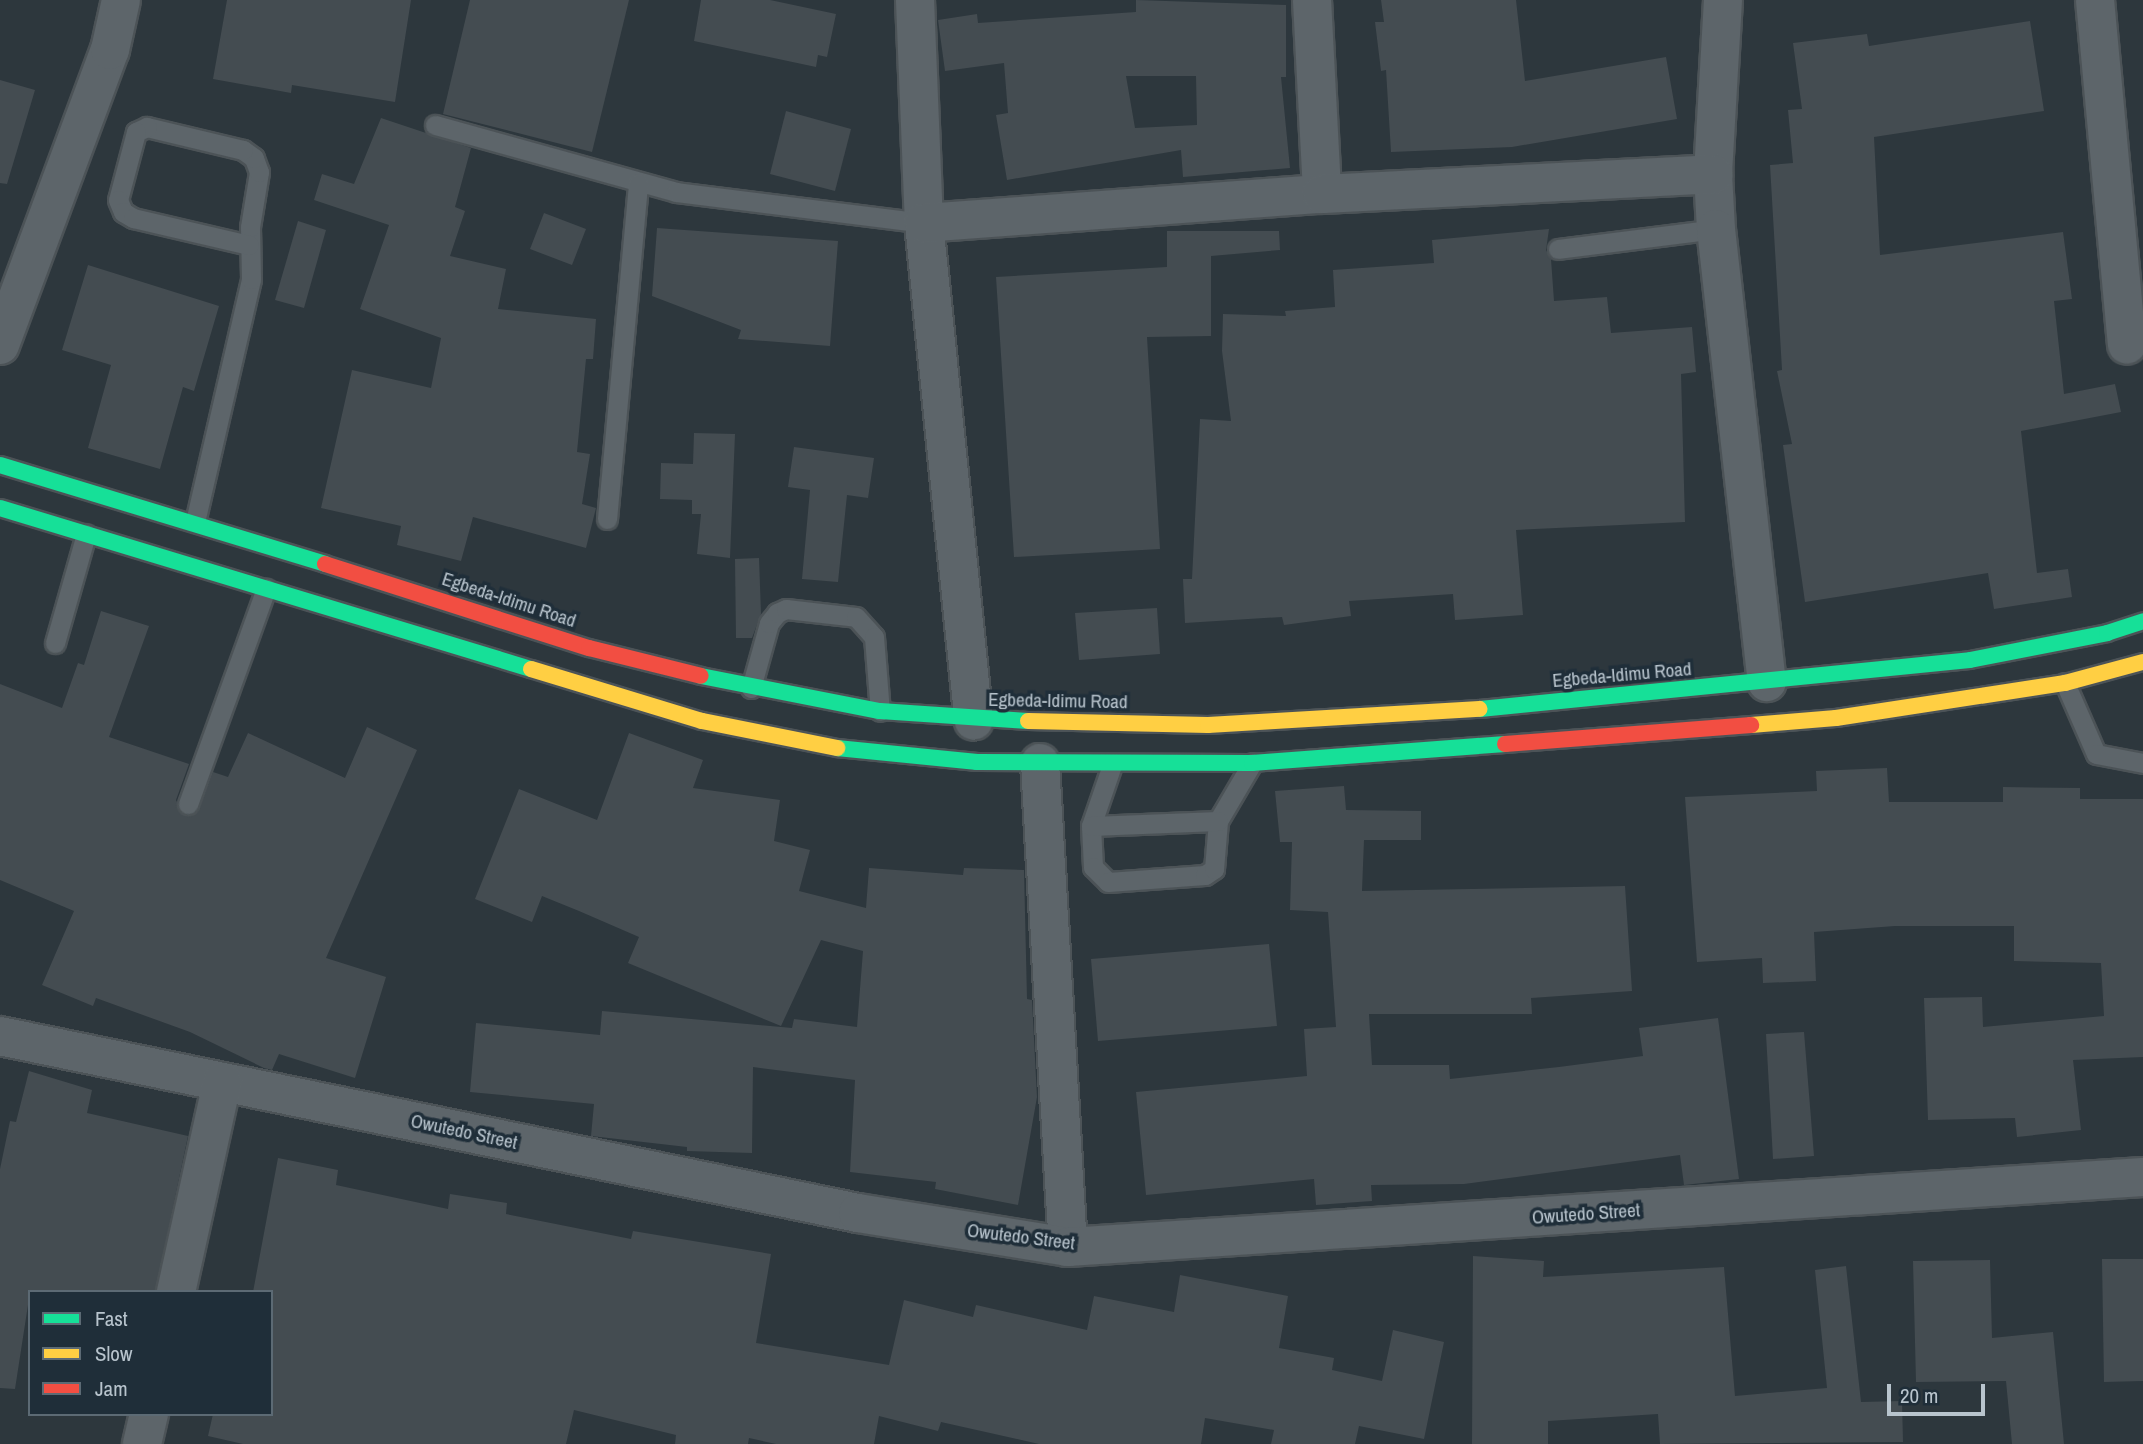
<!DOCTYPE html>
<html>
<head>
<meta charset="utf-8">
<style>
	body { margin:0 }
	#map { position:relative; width:2143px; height:1444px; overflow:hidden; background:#2d373d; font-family:"Archivo Narrow",sans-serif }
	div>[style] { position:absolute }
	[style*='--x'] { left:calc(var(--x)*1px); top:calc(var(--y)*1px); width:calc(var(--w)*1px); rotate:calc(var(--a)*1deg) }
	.building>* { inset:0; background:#444c51 }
	.roads { filter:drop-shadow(2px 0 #4c5357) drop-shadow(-2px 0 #4c5357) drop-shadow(0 2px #4c5357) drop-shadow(0 -2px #4c5357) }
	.lane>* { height:19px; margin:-9.5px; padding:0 9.5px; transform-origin:9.5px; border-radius:9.5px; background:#5d656a }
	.street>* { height:38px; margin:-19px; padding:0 19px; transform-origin:19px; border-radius:19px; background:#5d656a }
	.fast>* { height:16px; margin:-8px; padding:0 8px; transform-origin:8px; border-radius:8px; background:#16e098 }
	.slow>* { height:16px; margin:-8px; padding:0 8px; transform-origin:8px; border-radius:8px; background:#ffcf43 }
	.jam>* { height:16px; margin:-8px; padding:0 8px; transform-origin:8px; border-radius:8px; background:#f24e42 }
	span { translate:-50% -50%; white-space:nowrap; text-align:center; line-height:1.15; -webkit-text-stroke:7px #1f2e39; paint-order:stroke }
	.street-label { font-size:19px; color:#b8c4cd }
	.legend { position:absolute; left:28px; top:1290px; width:245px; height:126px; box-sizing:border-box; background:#1f2e39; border:2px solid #5c6a74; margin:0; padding:9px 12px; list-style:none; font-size:21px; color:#b8c4cd }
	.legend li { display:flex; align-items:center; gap:14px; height:35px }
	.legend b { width:35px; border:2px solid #5c6a74 }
	.scale { position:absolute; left:1887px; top:1384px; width:98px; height:32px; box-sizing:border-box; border:4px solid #b8c4cd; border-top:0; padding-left:9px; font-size:21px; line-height:24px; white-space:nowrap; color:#b8c4cd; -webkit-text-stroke:5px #1f2e39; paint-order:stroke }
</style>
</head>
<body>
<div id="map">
	<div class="building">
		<div style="clip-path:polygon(227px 0,411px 0,395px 102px,292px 85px,291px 93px,213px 79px)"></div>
		<div style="clip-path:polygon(470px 0,629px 0,592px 152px,443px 114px)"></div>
		<div style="clip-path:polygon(701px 0,770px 0,836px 14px,827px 57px,818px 55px,816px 67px,694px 41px)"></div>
		<div style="clip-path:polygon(evenodd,1136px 0,1286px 5px,1286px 77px,1281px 77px,1290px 168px,1183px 177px,1181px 150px,1007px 180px,996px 115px,1008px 113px,1004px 63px,945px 71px,938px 20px,977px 14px,978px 23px,1136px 12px,1136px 0,1126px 76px,1196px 76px,1197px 125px,1135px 128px,1126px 76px)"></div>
		<div style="clip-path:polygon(1381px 0,1516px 0,1525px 81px,1666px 57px,1677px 119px,1512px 147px,1391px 152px,1386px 70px,1381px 71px,1375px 22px,1384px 22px)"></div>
		<div style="clip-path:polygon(2030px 21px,2044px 111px,1874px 137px,1880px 255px,2063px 232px,2072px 299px,2054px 301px,2064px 394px,2115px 384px,2121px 412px,2021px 431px,2037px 573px,2068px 569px,2072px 597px,1994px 609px,1988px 573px,1805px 602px,1783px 445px,1792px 444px,1777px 371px,1782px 370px,1770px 165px,1793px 163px,1788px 110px,1802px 109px,1793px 43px,1867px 34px,1869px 46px)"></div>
		<div style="clip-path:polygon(0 80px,35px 90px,7px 184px,0 183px)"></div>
		<div style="clip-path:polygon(786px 111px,851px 129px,835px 191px,770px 174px)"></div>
		<div style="clip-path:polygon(381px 118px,471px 148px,455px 207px,465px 211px,450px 256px,506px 269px,498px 309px,596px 319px,593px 359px,586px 359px,577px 452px,590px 454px,582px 504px,596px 508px,586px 548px,473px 517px,461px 561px,397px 545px,401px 526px,321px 508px,352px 370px,431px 388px,441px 338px,360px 309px,389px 225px,314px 200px,322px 174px,354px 184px)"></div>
		<div style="clip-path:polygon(544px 213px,586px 229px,572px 265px,530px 249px)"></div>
		<div style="clip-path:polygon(298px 221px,326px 230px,304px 308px,275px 300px)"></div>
		<div style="clip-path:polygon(657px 228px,838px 241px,830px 346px,738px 339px,741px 330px,652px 296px)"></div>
		<div style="clip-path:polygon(1549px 229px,1546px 250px,1551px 259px,1554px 301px,1607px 297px,1611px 333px,1692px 327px,1696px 372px,1681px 374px,1685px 522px,1516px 530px,1523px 615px,1455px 620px,1453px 594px,1349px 601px,1351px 616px,1284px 625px,1282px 617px,1185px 623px,1183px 579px,1192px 579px,1200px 419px,1231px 421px,1222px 351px,1223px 314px,1286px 316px,1285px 311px,1335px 307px,1333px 270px,1434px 263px,1432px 240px)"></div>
		<div style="clip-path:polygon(1167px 231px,1279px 231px,1280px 250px,1211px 256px,1211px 336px,1147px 337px,1160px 549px,1014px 557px,996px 277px,1167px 267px)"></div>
		<div style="clip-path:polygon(88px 265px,219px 306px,194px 391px,183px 387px,160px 469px,88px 448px,111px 365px,62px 350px)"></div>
		<div style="clip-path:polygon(694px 433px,735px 434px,730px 558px,697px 554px,701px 514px,692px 514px,692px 500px,660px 499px,661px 463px,693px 464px)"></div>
		<div style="clip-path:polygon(794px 447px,874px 458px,868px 498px,847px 495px,838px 582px,802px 579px,810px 490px,788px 487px)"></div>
		<div style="clip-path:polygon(759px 558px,761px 614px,752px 638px,736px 638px,735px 559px)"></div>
		<div style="clip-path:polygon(1157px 608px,1160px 654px,1079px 660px,1075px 613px)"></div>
		<div style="clip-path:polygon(101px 611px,149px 626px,109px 737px,189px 764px,176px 800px,183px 815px,199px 809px,213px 772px,228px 777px,248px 733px,345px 778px,367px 727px,417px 750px,326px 958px,386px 977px,355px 1078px,279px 1054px,272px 1070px,264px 1068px,190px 1032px,96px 998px,93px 1006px,42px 985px,74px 911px,0 880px,0 684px,62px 708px,78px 663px,84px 665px)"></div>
		<div style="clip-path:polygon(629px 733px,703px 760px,693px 788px,780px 800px,774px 841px,810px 850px,799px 891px,866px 908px,869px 868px,963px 875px,964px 868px,1024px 870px,1027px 999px,1032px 1000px,1037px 1097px,1018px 1205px,935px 1189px,936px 1182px,850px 1172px,855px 1080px,753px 1067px,752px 1153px,687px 1151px,687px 1147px,591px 1136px,594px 1104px,470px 1092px,476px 1023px,600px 1035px,602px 1011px,792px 1028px,794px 1019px,857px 1027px,863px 951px,821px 940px,781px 1026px,628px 963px,639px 937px,579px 911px,542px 896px,532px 922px,475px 899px,519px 789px,597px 820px)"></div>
		<div style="clip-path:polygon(1887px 768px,1889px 802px,2003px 802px,2003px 787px,2080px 788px,2080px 799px,2143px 799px,2143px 1057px,2073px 1060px,2081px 1130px,2017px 1137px,2015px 1118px,1928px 1120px,1924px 998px,1982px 997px,1983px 1027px,2104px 1016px,2101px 963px,2014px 961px,2014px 926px,1895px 926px,1814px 932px,1816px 981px,1763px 983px,1762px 958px,1697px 962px,1685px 797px,1817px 791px,1816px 771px)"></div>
		<div style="clip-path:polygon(1344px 786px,1346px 810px,1421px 811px,1421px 840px,1364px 840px,1362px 891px,1625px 886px,1632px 991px,1531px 998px,1532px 1014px,1369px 1014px,1372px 1065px,1449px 1065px,1450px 1079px,1559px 1067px,1643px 1056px,1639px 1028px,1718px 1018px,1739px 1179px,1684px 1185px,1680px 1155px,1464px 1184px,1371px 1185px,1372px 1201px,1316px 1205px,1314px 1179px,1146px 1195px,1136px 1092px,1307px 1076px,1304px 1029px,1336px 1027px,1328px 912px,1290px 910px,1292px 842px,1280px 842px,1275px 791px)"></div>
		<div style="clip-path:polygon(1269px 944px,1277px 1026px,1098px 1041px,1091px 959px)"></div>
		<div style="clip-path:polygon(1804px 1032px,1814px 1156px,1773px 1159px,1766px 1034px)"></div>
		<div style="clip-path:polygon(29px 1071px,92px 1090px,87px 1113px,188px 1136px,155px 1292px,30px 1292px,15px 1389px,0 1388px,0 1169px,10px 1121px,16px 1122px)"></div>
		<div style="clip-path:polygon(278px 1158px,338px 1170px,336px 1185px,448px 1209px,450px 1194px,507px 1203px,506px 1214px,631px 1239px,633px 1231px,771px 1254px,756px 1343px,889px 1365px,904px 1300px,973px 1317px,976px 1305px,1087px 1330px,1094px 1296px,1174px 1312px,1180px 1275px,1288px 1296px,1279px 1348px,1334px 1358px,1332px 1370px,1382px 1381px,1393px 1330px,1444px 1342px,1424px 1439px,1359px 1426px,1355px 1444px,1271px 1444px,1274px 1430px,1205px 1418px,1201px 1444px,1039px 1444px,941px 1422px,938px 1431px,879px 1416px,874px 1444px,776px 1444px,749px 1438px,748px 1444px,675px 1444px,676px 1435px,574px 1410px,566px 1444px,243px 1444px,208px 1436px,213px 1414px,271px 1414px,271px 1292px,253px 1292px)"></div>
		<div style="clip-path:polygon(1473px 1256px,1544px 1261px,1543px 1277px,1724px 1267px,1735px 1396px,1827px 1388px,1815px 1270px,1846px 1266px,1861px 1402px,1902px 1401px,1903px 1442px,1660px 1444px,1658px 1414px,1548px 1421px,1548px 1444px,1472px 1444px)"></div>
		<div style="clip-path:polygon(2102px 1259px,2143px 1259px,2143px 1381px,2104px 1382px)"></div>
		<div style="clip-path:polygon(1990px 1260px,1992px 1338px,2053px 1332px,2064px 1444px,2012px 1444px,2006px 1381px,1916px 1382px,1913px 1261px)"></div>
	</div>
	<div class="roads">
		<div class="lane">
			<div style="--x:435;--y:125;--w:250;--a:15.5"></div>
			<div style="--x:676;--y:192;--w:250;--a:7.1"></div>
			<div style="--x:1558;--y:249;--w:159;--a:-7.2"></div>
			<div style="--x:607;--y:519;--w:337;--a:-84.7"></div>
			<div style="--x:195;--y:522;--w:249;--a:-77"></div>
			<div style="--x:251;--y:279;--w:52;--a:-91.1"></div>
			<div style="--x:250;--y:227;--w:56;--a:-80.7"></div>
			<div style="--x:259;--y:172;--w:15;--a:-110"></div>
			<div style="--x:254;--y:158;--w:14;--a:-144"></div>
			<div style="--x:243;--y:150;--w:99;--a:-166.5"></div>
			<div style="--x:147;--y:127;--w:12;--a:156"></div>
			<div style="--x:136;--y:132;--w:70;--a:104.8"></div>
			<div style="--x:118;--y:200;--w:13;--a:67"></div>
			<div style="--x:123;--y:212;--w:12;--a:31"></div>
			<div style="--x:133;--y:218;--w:119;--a:13.1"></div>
			<div style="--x:55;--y:643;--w:113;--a:-74.1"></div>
			<div style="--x:2065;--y:683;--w:77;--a:66.4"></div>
			<div style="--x:2096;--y:754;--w:48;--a:10.8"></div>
			<div style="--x:751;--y:688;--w:67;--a:-74.5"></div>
			<div style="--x:769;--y:623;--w:13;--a:-51"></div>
			<div style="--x:777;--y:613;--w:10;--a:-24"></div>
			<div style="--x:786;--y:609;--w:70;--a:6.5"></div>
			<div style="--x:856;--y:617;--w:27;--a:48"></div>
			<div style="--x:874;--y:637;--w:74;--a:85.4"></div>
			<div style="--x:1112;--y:765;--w:65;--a:109"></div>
			<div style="--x:1091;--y:826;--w:41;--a:87.2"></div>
			<div style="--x:1093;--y:867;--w:21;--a:45"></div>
			<div style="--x:1108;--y:882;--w:97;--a:-4.1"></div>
			<div style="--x:1205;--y:875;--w:11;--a:-34"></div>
			<div style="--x:1214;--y:869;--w:48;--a:-85.2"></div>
			<div style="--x:1218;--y:821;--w:67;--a:-59.6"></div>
			<div style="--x:188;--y:804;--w:229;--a:-70.1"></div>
			<div style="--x:1091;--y:826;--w:127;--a:-2.3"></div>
		</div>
		<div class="street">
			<div style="--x:915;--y:0;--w:223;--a:87.7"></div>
			<div style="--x:924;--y:223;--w:500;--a:84.3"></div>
			<div style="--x:1312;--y:0;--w:194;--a:87"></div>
			<div style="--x:1723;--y:0;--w:174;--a:93.3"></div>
			<div style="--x:1713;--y:174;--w:55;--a:86.9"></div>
			<div style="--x:1716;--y:229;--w:456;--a:83.6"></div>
			<div style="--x:2095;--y:0;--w:346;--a:84.7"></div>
			<div style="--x:924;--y:223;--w:399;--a:-4.2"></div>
			<div style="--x:1322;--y:194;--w:392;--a:-2.9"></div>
			<div style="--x:0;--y:345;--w:315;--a:-69.6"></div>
			<div style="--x:110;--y:50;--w:51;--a:-77.6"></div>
			<div style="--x:1040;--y:763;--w:485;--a:86.7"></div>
			<div style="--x:0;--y:1036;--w:876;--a:11.66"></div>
			<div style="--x:858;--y:1213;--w:213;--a:9.2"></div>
			<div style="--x:1068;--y:1247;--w:1077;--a:-3.73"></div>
			<div style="--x:176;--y:1292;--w:215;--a:-77.6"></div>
			<div style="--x:142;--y:1444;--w:31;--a:-77"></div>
		</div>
		<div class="fast">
			<div style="--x:0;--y:465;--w:340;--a:16.9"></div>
			<div style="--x:0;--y:508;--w:555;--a:16.87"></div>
			<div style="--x:701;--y:676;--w:182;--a:11.1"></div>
			<div style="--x:880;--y:711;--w:148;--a:3.9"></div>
			<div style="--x:1480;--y:709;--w:492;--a:-5.7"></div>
			<div style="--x:1970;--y:660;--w:140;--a:-11.1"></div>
			<div style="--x:2107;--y:633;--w:38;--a:-18"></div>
			<div style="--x:837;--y:748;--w:141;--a:5.7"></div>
			<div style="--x:977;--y:762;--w:275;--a:0.2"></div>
			<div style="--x:1252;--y:763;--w:254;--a:-4.3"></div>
		</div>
		<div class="slow">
			<div style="--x:531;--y:669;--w:179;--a:16.9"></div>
			<div style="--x:702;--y:721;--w:138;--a:11.3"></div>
			<div style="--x:1028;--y:721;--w:180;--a:1.3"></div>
			<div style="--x:1208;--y:725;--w:272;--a:-3.4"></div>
			<div style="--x:1751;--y:725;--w:85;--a:-4.7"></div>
			<div style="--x:1836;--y:718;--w:232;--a:-8.7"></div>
			<div style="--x:2065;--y:683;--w:81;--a:-15.1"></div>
		</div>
		<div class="jam">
			<div style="--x:325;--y:564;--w:277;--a:17.7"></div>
			<div style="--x:589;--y:648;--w:115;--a:14"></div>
			<div style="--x:1505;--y:744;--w:247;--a:-4.4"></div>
		</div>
	</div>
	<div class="street-label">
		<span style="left:509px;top:600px;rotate:18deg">Egbeda-Idimu Road</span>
		<span style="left:1622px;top:675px;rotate:-5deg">Egbeda-Idimu Road</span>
		<span style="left:1058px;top:701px;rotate:1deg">Egbeda-Idimu Road</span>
		<span style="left:464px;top:1132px;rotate:12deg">Owutedo Street</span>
		<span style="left:1586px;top:1214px;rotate:-4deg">Owutedo Street</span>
		<span style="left:1021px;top:1237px;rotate:7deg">Owutedo Street</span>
	</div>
	<ul class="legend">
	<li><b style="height:9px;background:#16e098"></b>Fast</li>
	<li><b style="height:9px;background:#ffcf43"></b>Slow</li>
	<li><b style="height:9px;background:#f24e42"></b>Jam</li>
	</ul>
	<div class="scale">20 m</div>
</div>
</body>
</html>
